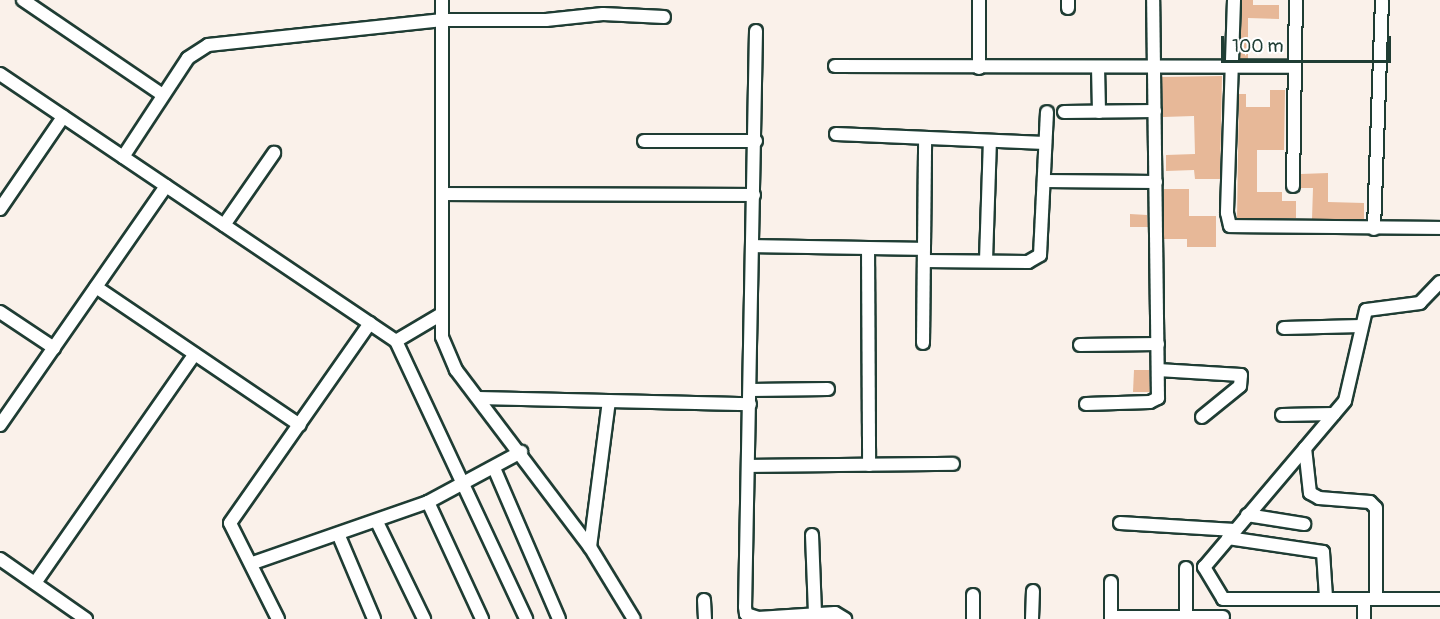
<!DOCTYPE html>
<html>
<head>
<meta charset="utf-8">
<style>
	body { margin:0 }
	#map { position:relative; width:1440px; height:619px; overflow:hidden; background:#faf1ea; font-family:Pangolin,sans-serif }
	div>[style] { position:absolute }
	[style*='--x'] { left:calc(var(--x)*1px); top:calc(var(--y)*1px); width:calc(var(--w)*1px); rotate:calc(var(--a)*1deg) }
	.building>* { inset:0; background:#e7b898 }
	.roads { filter:drop-shadow(2px 0 #1f3d34) drop-shadow(-2px 0 #1f3d34) drop-shadow(0 2px #1f3d34) drop-shadow(0 -2px #1f3d34) }
	.minor>* { height:12px; margin:-6px; padding:0 6px; transform-origin:6px; border-radius:6px; background:#fff }
	span { translate:-50% -50%; white-space:nowrap; text-align:center; line-height:1.15; -webkit-text-stroke:4.5px #fff; paint-order:stroke }
	.scale { position:absolute; left:1221px; top:36px; width:170px; height:27px; box-sizing:border-box; border:3px solid #1f3d34; border-top:0; padding-left:8px; font-size:18px; line-height:21px; white-space:nowrap; color:#1f3d34; -webkit-text-stroke:4px #fff; paint-order:stroke }
</style>
</head>
<body>
<div id="map">
	<div class="building">
		<div style="clip-path:polygon(1242px 0,1253px 0,1253px 5px,1279px 5px,1279px 19px,1248px 18px,1248px 59px,1240px 59px)"></div>
		<div style="clip-path:polygon(1222px 76px,1220px 179px,1195px 179px,1194px 170px,1166px 171px,1166px 155px,1195px 154px,1194px 116px,1163px 117px,1162px 77px)"></div>
		<div style="clip-path:polygon(1270px 90px,1285px 90px,1284px 150px,1257px 150px,1257px 192px,1282px 192px,1282px 201px,1296px 201px,1296px 218px,1237px 218px,1239px 94px,1246px 94px,1246px 107px,1270px 107px)"></div>
		<div style="clip-path:polygon(1328px 173px,1328px 202px,1364px 203px,1364px 219px,1312px 219px,1313px 188px,1301px 188px,1301px 174px)"></div>
		<div style="clip-path:polygon(1164px 189px,1189px 189px,1189px 216px,1216px 216px,1216px 247px,1187px 247px,1187px 239px,1164px 239px)"></div>
		<div style="clip-path:polygon(1130px 214px,1147px 215px,1148px 227px,1130px 227px)"></div>
		<div style="clip-path:polygon(1134px 370px,1149px 370px,1150px 392px,1133px 392px)"></div>
	</div>
	<div class="roads">
		<div class="minor">
			<div style="--x:23;--y:0;--w:169;--a:34.2"></div>
			<div style="--x:442;--y:0;--w:337;--a:90"></div>
			<div style="--x:442;--y:337;--w:36;--a:67"></div>
			<div style="--x:456;--y:370;--w:222;--a:52.9"></div>
			<div style="--x:590;--y:547;--w:84;--a:58.6"></div>
			<div style="--x:1068;--y:0;--w:8;--a:90"></div>
			<div style="--x:1234;--y:0;--w:213;--a:91.9"></div>
			<div style="--x:1227;--y:213;--w:13;--a:77"></div>
			<div style="--x:1230;--y:226;--w:210;--a:0.5"></div>
			<div style="--x:756;--y:31;--w:576;--a:91.09"></div>
			<div style="--x:745;--y:607;--w:7;--a:82"></div>
			<div style="--x:746;--y:614;--w:13;--a:18"></div>
			<div style="--x:758;--y:618;--w:77;--a:-3.7"></div>
			<div style="--x:835;--y:613;--w:12;--a:31"></div>
			<div style="--x:835;--y:66;--w:460;--a:0.1"></div>
			<div style="--x:1098;--y:67;--w:45;--a:88.7"></div>
			<div style="--x:979;--y:68;--w:68;--a:-90"></div>
			<div style="--x:0;--y:74;--w:478;--a:34"></div>
			<div style="--x:396;--y:341;--w:307;--a:64.9"></div>
			<div style="--x:1064;--y:112;--w:91;--a:-0.6"></div>
			<div style="--x:836;--y:134;--w:209;--a:2.5"></div>
			<div style="--x:644;--y:141;--w:112;--a:0"></div>
			<div style="--x:123;--y:157;--w:118;--a:-56.7"></div>
			<div style="--x:188;--y:58;--w:24;--a:-33"></div>
			<div style="--x:208;--y:45;--w:236;--a:-6.1"></div>
			<div style="--x:443;--y:20;--w:103;--a:0"></div>
			<div style="--x:546;--y:20;--w:57;--a:-6"></div>
			<div style="--x:603;--y:14;--w:61;--a:2.8"></div>
			<div style="--x:1044;--y:181;--w:112;--a:0.5"></div>
			<div style="--x:1293;--y:186;--w:186;--a:-89.1"></div>
			<div style="--x:443;--y:194;--w:311;--a:0.2"></div>
			<div style="--x:0;--y:209;--w:112;--a:-55.6"></div>
			<div style="--x:224;--y:225;--w:88;--a:-55.2"></div>
			<div style="--x:1374;--y:229;--w:229;--a:-88"></div>
			<div style="--x:753;--y:246;--w:171;--a:1"></div>
			<div style="--x:868;--y:248;--w:217;--a:89.7"></div>
			<div style="--x:986;--y:260;--w:118;--a:-88.1"></div>
			<div style="--x:924;--y:261;--w:104;--a:0.6"></div>
			<div style="--x:1028;--y:262;--w:14;--a:-30"></div>
			<div style="--x:1040;--y:255;--w:143;--a:-87.2"></div>
			<div style="--x:1440;--y:282;--w:29;--a:134"></div>
			<div style="--x:1420;--y:303;--w:54;--a:172.6"></div>
			<div style="--x:1366;--y:310;--w:93;--a:103"></div>
			<div style="--x:1345;--y:401;--w:218;--a:130.3"></div>
			<div style="--x:1204;--y:567;--w:37;--a:59"></div>
			<div style="--x:1223;--y:599;--w:217;--a:0"></div>
			<div style="--x:96;--y:287;--w:246;--a:34.1"></div>
			<div style="--x:0;--y:312;--w:65;--a:33.7"></div>
			<div style="--x:1284;--y:328;--w:77;--a:-1.5"></div>
			<div style="--x:396;--y:341;--w:51;--a:-30.6"></div>
			<div style="--x:923;--y:343;--w:205;--a:-89.4"></div>
			<div style="--x:1080;--y:345;--w:78;--a:-0.7"></div>
			<div style="--x:1158;--y:370;--w:83;--a:3.4"></div>
			<div style="--x:1241;--y:375;--w:11;--a:95"></div>
			<div style="--x:1240;--y:386;--w:49;--a:140.8"></div>
			<div style="--x:750;--y:390;--w:78;--a:-0.7"></div>
			<div style="--x:478;--y:398;--w:272;--a:1.3"></div>
			<div style="--x:1086;--y:404;--w:64;--a:-1.8"></div>
			<div style="--x:1150;--y:402;--w:9;--a:-27"></div>
			<div style="--x:1158;--y:398;--w:398;--a:-90.7"></div>
			<div style="--x:1282;--y:415;--w:52;--a:-1.1"></div>
			<div style="--x:0;--y:425;--w:291;--a:-55.2"></div>
			<div style="--x:1305;--y:448;--w:45;--a:83.7"></div>
			<div style="--x:1310;--y:493;--w:10;--a:29"></div>
			<div style="--x:1319;--y:498;--w:51;--a:4.5"></div>
			<div style="--x:1370;--y:502;--w:8;--a:45"></div>
			<div style="--x:1376;--y:508;--w:91;--a:90"></div>
			<div style="--x:749;--y:466;--w:204;--a:-0.6"></div>
			<div style="--x:494;--y:468;--w:164;--a:66.7"></div>
			<div style="--x:428;--y:502;--w:129;--a:65.2"></div>
			<div style="--x:1247;--y:515;--w:58;--a:9"></div>
			<div style="--x:377;--y:522;--w:108;--a:64.1"></div>
			<div style="--x:1120;--y:523;--w:115;--a:3.5"></div>
			<div style="--x:812;--y:535;--w:79;--a:87.8"></div>
			<div style="--x:339;--y:536;--w:90;--a:67.1"></div>
			<div style="--x:1228;--y:538;--w:96;--a:8.4"></div>
			<div style="--x:1323;--y:552;--w:45;--a:86.2"></div>
			<div style="--x:590;--y:547;--w:147;--a:-82.6"></div>
			<div style="--x:0;--y:559;--w:105;--a:34.9"></div>
			<div style="--x:253;--y:563;--w:185;--a:-19.2"></div>
			<div style="--x:428;--y:502;--w:106;--a:-28.3"></div>
			<div style="--x:1186;--y:568;--w:49;--a:90"></div>
			<div style="--x:1111;--y:582;--w:37;--a:90"></div>
			<div style="--x:35;--y:583;--w:279;--a:-55.1"></div>
			<div style="--x:704;--y:600;--w:19;--a:87"></div>
			<div style="--x:1111;--y:617;--w:112;--a:0"></div>
			<div style="--x:278;--y:619;--w:107;--a:-116.6"></div>
			<div style="--x:230;--y:523;--w:244;--a:-55"></div>
			<div style="--x:973;--y:619;--w:24;--a:-90"></div>
			<div style="--x:1032;--y:619;--w:28;--a:-88"></div>
			<div style="--x:1364;--y:619;--w:20;--a:-90"></div>
		</div>
	</div>
	<div class="scale">100 m</div>
</div>
</body>
</html>
